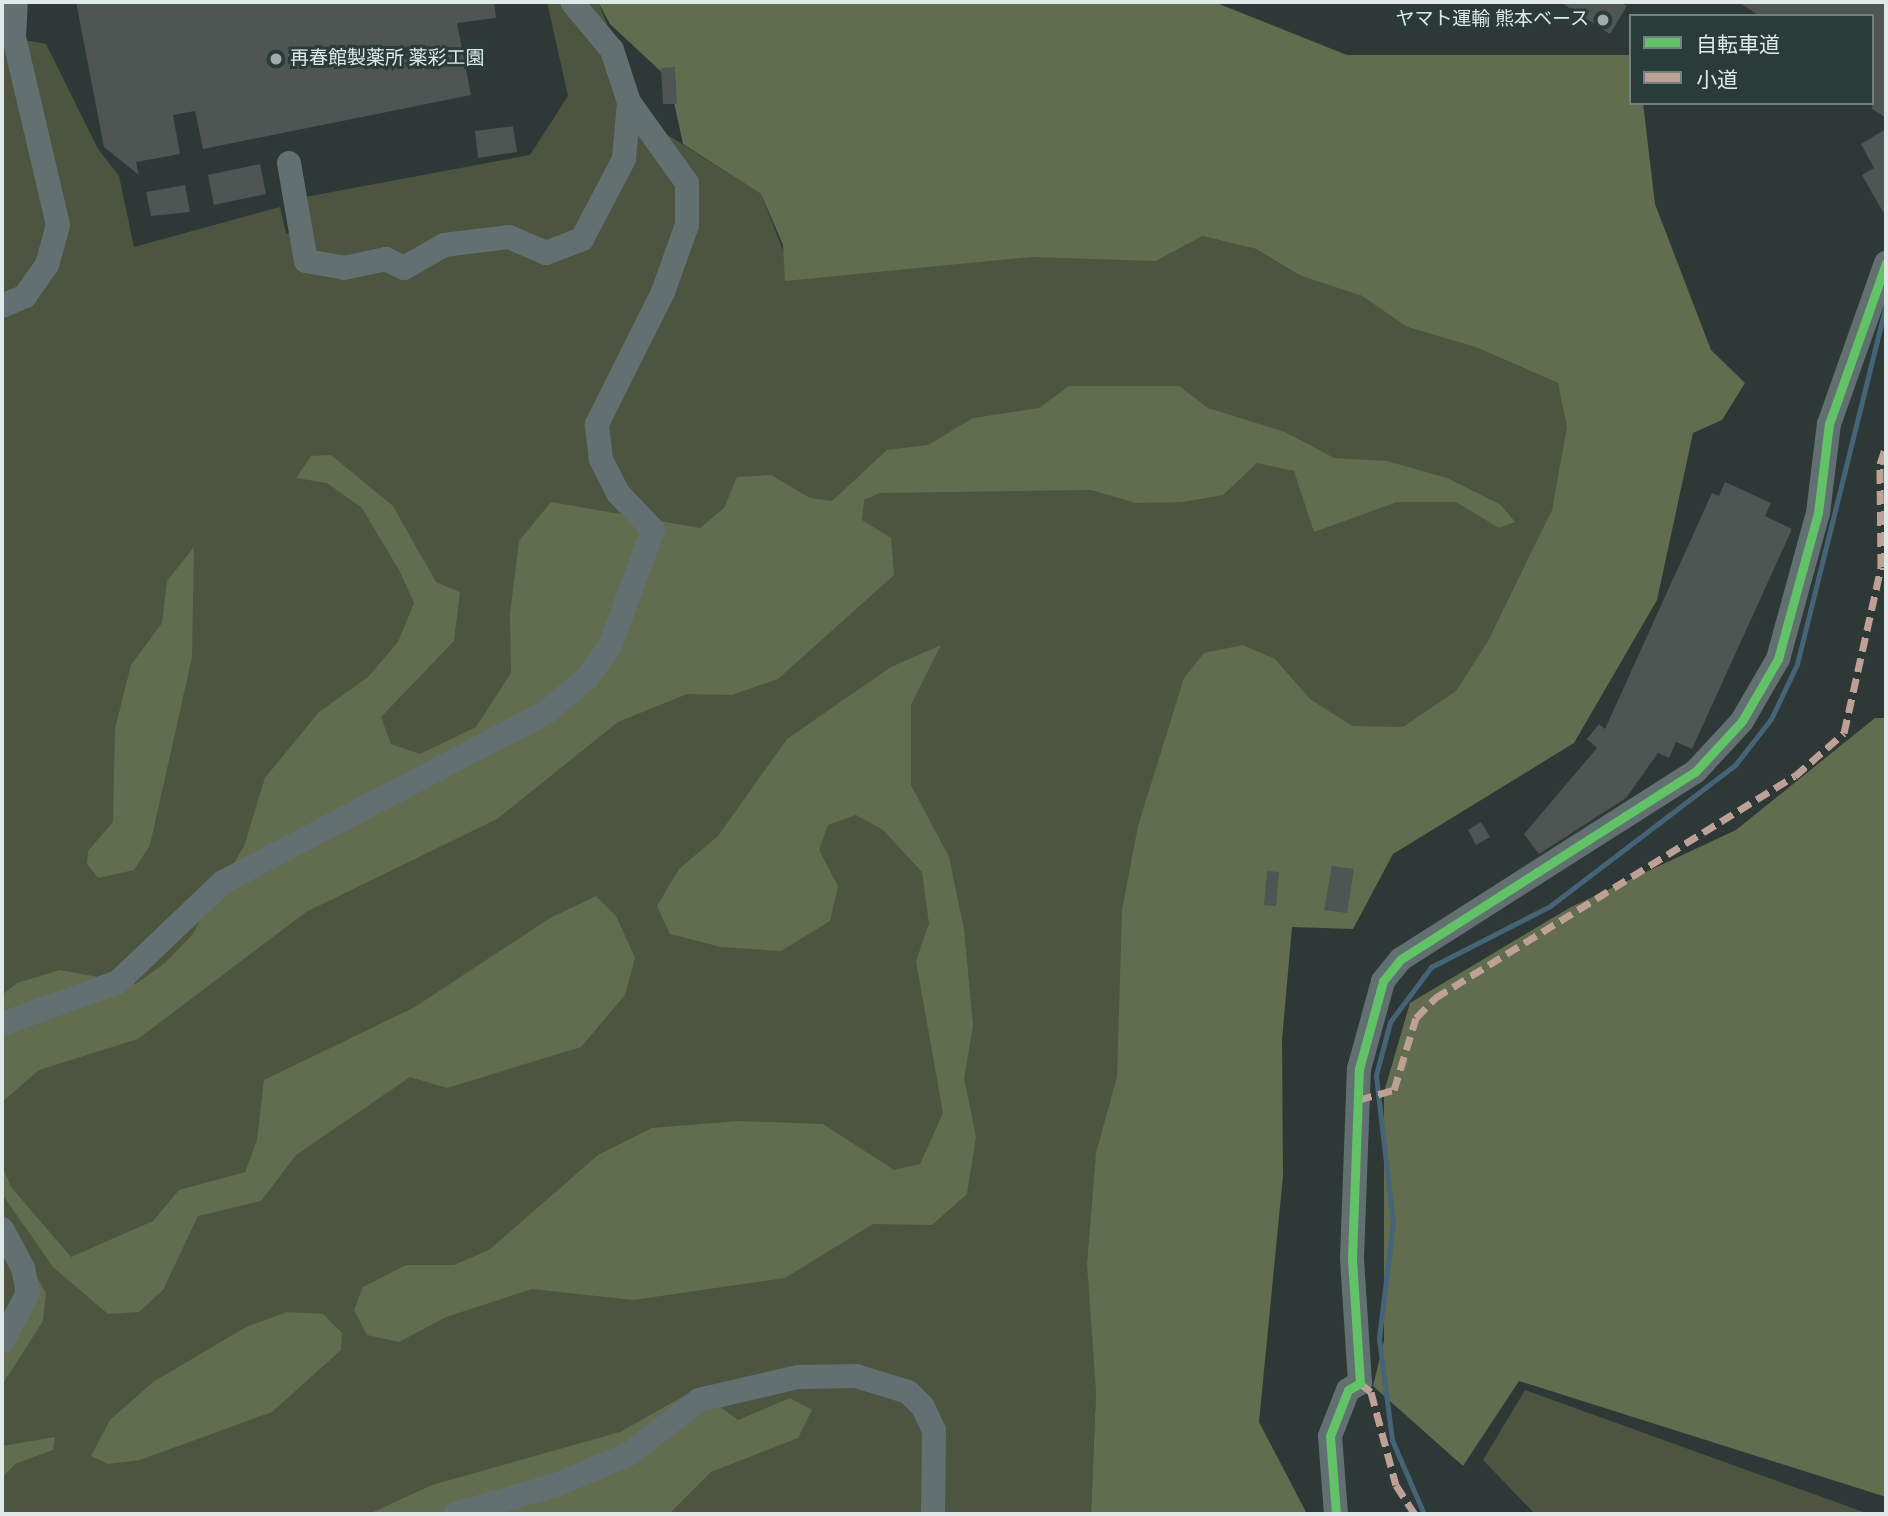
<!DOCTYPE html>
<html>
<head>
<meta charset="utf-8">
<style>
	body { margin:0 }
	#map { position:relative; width:1888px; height:1516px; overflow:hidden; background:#2e3836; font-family:Karla,"Noto Sans JP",sans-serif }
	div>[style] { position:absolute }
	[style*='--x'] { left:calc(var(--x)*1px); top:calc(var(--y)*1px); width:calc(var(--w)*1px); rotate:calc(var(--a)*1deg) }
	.green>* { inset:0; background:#4d5540 }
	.forest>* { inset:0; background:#626c4e }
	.stream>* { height:5px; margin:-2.5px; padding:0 2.5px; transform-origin:2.5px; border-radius:2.5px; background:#466478 }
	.building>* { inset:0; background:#4e5552 }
	.minor>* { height:24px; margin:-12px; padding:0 12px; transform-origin:12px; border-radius:12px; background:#627072 }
	.quiet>* { height:7px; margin-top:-3.5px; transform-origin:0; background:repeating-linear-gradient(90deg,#bda197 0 14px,transparent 0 21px) }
	.cycleway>* { height:9px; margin:-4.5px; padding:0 4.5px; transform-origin:4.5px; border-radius:4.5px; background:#61c268 }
	.dots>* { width:19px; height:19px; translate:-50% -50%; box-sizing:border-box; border:4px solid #2a3c38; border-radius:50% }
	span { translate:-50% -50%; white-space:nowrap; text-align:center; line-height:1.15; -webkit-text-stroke:6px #2a3c38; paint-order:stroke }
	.poi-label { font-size:19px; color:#dfeae8 }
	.right { translate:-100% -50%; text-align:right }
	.left { translate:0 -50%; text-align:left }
	.frame { position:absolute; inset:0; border:4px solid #dfeae8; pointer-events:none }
	.legend { position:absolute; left:1629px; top:14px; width:245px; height:91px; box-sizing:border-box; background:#2a3c38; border:2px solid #72827e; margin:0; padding:9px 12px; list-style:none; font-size:21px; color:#dfeae8 }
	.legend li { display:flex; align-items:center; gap:14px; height:35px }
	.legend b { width:35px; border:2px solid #72827e }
</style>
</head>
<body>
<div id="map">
	<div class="green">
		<div style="clip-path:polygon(2px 2px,11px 2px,9px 37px,46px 44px,98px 149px,119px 176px,134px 247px,280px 207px,286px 234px,310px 230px,305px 197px,530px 155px,568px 96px,547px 2px,598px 2px,634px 89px,642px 142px,663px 132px,761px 194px,784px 253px,1202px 236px,1256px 249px,1301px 276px,1362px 296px,1407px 327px,1475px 347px,1622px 411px,1447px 778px,1224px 703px,1096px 1391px,1091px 1514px,2px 1514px)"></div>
		<div style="clip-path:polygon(1525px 1390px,1869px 1514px,1535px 1514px,1483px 1460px)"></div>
	</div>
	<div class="forest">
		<div style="clip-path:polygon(598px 2px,1214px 2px,1347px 55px,1631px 55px,1631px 103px,1643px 103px,1655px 204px,1711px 350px,1745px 383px,1722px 420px,1693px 433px,1657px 600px,1574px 743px,1393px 854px,1353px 929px,1292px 927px,1282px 1040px,1283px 1176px,1259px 1422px,1307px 1514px,1091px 1514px,1096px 1391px,1087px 1264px,1096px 1153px,1117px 1077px,1122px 910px,1138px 826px,1184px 678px,1204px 653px,1243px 645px,1275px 659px,1310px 699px,1352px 726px,1403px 727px,1456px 691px,1487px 643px,1552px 510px,1567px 427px,1558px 383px,1475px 347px,1407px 327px,1362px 296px,1301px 276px,1256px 249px,1202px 236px,1156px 261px,1032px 257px,785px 281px,783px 245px,761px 194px,683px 144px,669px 79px,610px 24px)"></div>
		<div style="clip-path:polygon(1069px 386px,1179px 386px,1208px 408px,1285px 432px,1334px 458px,1387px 461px,1447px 478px,1501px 505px,1515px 522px,1499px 528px,1456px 502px,1397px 502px,1314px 532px,1294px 471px,1257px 463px,1223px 495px,1183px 502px,1136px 503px,1091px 490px,880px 493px,864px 500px,862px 520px,891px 538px,894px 575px,778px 679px,732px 695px,687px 694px,618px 722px,497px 819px,306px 912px,138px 1039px,39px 1070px,2px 1102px,2px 995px,17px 983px,60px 970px,136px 984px,165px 963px,192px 935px,244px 846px,265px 778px,319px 712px,368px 677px,398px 642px,414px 603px,399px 570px,362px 508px,327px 483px,296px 478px,311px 456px,331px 455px,393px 506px,436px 582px,460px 592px,454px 641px,381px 717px,391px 744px,420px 754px,476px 727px,511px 673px,510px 613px,519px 541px,551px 502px,700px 528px,724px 508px,737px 477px,771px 475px,810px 498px,832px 501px,887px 450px,928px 445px,973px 418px,1039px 408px)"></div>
		<div style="clip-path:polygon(194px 547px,192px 657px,150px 845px,134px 870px,98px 878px,87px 864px,88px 851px,113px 822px,115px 729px,131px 665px,162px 623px,167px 581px)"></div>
		<div style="clip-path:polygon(941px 645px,911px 705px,911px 785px,949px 857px,964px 929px,973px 1026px,964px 1078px,976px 1137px,967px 1194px,932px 1225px,873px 1224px,785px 1278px,633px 1300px,532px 1289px,446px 1317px,399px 1342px,367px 1335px,354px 1310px,363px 1287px,406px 1265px,454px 1265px,489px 1250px,598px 1155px,652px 1128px,739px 1121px,823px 1124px,894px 1170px,920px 1164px,943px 1113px,916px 961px,929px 924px,922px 872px,883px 830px,856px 815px,828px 825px,819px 850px,838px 886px,830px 921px,781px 951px,721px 947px,670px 934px,657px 906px,679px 869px,718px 836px,787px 739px,891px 667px)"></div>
		<div style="clip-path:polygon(1875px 718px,1886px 718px,1886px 1497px,1519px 1381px,1463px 1466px,1373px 1386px,1384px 1341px,1384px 1092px,1410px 1003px,1571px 907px,1736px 830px)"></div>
		<div style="clip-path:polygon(596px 896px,616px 916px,635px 958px,625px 995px,581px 1047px,447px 1088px,410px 1077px,296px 1155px,261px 1201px,198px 1216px,163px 1290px,139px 1312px,108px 1314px,53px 1267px,2px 1194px,2px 1165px,11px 1187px,71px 1257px,153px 1221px,179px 1190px,245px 1172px,257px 1140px,264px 1080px,415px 1007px,550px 918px)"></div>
		<div style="clip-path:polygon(2px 1215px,46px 1293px,43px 1321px,2px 1385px,2px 1354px,30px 1305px,2px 1241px)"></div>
		<div style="clip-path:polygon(287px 1312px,323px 1314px,342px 1333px,341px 1350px,272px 1412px,140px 1460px,108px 1464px,91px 1456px,110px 1420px,153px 1382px,246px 1327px)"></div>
		<div style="clip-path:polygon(696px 1389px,738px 1420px,790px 1398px,812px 1410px,798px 1438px,711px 1472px,669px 1514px,369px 1514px,432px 1485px,620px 1432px)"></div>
		<div style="clip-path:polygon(55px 1437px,53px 1450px,15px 1464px,2px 1478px,2px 1446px)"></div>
	</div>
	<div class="stream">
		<div style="--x:1424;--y:1514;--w:81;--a:-113.4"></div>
		<div style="--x:1392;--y:1440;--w:103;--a:-97.3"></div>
		<div style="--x:1379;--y:1338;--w:116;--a:-83.1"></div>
		<div style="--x:1393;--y:1223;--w:149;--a:-96.6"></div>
		<div style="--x:1376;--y:1075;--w:55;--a:-75.2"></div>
		<div style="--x:1390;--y:1022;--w:69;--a:-53.3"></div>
		<div style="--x:1431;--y:967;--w:134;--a:-27.1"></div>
		<div style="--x:1550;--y:906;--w:233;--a:-37.3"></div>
		<div style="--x:1735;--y:765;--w:58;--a:-52"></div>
		<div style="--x:1771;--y:719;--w:61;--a:-64.7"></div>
		<div style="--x:1797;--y:664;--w:370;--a:-76.1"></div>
	</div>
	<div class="building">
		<div style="clip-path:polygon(76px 2px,494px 2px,496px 18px,457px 23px,471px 95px,203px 149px,195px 111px,173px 115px,180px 154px,136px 162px,139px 175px,104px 147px)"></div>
		<div style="clip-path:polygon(1560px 2px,1620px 2px,1627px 6px,1610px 34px)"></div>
		<div style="clip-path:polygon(1738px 2px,1886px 2px,1886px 118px,1872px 109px,1872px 16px,1760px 16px)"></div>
		<div style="clip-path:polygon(675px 67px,677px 104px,663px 104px,661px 68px)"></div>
		<div style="clip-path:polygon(513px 126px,517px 152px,478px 158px,475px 131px)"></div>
		<div style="clip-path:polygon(1886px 129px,1886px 217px,1862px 175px,1874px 168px,1861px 144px)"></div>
		<div style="clip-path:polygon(260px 164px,266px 194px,214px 205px,208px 175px)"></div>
		<div style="clip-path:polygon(185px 185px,190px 212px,151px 216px,146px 192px)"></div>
		<div style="clip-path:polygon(1725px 482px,1771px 503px,1765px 516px,1792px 529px,1692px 749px,1676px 742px,1669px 758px,1658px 753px,1626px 798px,1539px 854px,1524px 834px,1597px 748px,1587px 739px,1599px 724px,1605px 729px,1712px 493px,1719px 496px)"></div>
		<div style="clip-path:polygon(1481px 822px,1490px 837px,1476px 845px,1468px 830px)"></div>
		<div style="clip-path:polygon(1332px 866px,1354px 869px,1347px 913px,1324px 910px)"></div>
		<div style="clip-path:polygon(1267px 871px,1279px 872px,1276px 906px,1264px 905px)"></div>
	</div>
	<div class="minor">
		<div style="--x:289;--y:163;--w:99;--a:80.2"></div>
		<div style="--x:306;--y:261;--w:39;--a:10"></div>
		<div style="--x:344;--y:268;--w:43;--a:-12.1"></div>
		<div style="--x:386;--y:259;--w:20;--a:27"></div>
		<div style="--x:404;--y:268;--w:46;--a:-29.9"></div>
		<div style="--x:444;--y:245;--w:65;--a:-7"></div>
		<div style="--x:509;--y:237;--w:40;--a:23.4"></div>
		<div style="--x:546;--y:253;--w:39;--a:-21"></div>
		<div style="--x:582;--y:239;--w:90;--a:-62.3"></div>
		<div style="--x:624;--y:159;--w:57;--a:-85"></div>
		<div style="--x:2;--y:306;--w:25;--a:-23"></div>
		<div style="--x:25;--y:296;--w:38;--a:-55"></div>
		<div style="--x:47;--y:265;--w:41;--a:-74.6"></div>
		<div style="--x:58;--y:225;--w:193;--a:-103.2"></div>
		<div style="--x:14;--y:37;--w:35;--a:-87"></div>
		<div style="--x:2;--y:1024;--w:123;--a:-19.9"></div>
		<div style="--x:118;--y:982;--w:145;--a:-43.6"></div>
		<div style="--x:223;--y:882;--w:364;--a:-27.7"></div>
		<div style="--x:545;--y:713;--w:55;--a:-39.8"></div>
		<div style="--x:587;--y:678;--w:39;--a:-54"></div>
		<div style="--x:610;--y:646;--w:124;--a:-69.7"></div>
		<div style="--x:653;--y:530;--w:51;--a:-133.4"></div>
		<div style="--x:618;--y:493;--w:38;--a:-117"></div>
		<div style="--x:601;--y:459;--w:35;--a:-97"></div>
		<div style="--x:597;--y:424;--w:148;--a:-63.4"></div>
		<div style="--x:663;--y:292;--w:71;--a:-70.3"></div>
		<div style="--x:687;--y:225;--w:42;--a:-90"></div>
		<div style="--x:687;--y:183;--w:100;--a:-125.6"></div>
		<div style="--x:629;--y:102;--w:55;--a:-108.1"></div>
		<div style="--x:612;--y:50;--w:62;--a:-129.8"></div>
		<div style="--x:2;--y:1229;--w:44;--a:61.7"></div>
		<div style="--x:23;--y:1268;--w:25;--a:79"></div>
		<div style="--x:28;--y:1293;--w:55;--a:118"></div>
		<div style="--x:455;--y:1514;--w:105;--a:-16"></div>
		<div style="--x:556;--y:1485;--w:79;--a:-23"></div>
		<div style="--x:629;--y:1454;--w:88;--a:-37.6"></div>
		<div style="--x:699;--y:1400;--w:102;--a:-13.1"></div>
		<div style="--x:798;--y:1377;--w:58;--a:-1"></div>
		<div style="--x:856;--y:1376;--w:54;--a:17.1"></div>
		<div style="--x:908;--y:1392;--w:21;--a:45"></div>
		<div style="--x:923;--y:1407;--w:26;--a:65"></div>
		<div style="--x:934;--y:1431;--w:83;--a:90.7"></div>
		<div style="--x:1336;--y:1514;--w:78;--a:-94.4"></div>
		<div style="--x:1330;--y:1436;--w:49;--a:-68.6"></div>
		<div style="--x:1348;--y:1390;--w:14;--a:-30"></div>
		<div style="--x:1360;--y:1383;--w:125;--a:-93.7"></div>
		<div style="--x:1352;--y:1258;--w:189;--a:-87.9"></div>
		<div style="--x:1359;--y:1069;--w:91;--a:-74.7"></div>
		<div style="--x:1383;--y:981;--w:28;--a:-51"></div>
		<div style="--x:1401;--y:959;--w:348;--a:-32.5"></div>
		<div style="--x:1695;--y:772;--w:69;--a:-47.3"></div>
		<div style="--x:1742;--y:721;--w:72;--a:-59.9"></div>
		<div style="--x:1778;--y:659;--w:151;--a:-74.7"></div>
		<div style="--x:1818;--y:513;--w:90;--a:-83"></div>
		<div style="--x:1829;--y:424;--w:171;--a:-70.5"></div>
	</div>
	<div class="quiet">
		<div style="--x:1358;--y:1100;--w:37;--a:-16"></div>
		<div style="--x:1394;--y:1090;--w:75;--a:-73"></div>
		<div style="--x:1416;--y:1018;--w:28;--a:-46"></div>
		<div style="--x:1435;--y:998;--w:423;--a:-31.7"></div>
		<div style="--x:1795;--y:776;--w:65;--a:-41.3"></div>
		<div style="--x:1844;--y:733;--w:170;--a:-77.4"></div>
		<div style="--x:1881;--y:567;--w:103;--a:-90.6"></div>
		<div style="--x:1880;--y:464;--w:20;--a:-72"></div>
		<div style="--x:1360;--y:1383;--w:14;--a:39"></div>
		<div style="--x:1371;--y:1392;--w:96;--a:75"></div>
		<div style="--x:1396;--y:1485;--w:35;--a:57"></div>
	</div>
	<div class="cycleway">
		<div style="--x:1336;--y:1514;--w:78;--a:-94.4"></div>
		<div style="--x:1330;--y:1436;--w:49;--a:-68.6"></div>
		<div style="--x:1348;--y:1390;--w:14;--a:-30"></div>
		<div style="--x:1360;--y:1383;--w:125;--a:-93.7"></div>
		<div style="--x:1352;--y:1258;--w:189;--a:-87.9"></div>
		<div style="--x:1359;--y:1069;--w:91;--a:-74.7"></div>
		<div style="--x:1383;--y:981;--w:28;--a:-51"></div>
		<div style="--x:1401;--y:959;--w:348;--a:-32.5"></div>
		<div style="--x:1695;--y:772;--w:69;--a:-47.3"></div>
		<div style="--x:1742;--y:721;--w:72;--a:-59.9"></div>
		<div style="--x:1778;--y:659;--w:151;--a:-74.7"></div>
		<div style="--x:1818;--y:513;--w:90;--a:-83"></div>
		<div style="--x:1829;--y:424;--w:171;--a:-70.5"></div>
	</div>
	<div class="dots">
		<div style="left:1603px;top:20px;background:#a1acaa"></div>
		<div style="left:276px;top:59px;background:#a1acaa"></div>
	</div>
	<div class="poi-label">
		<span class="right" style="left:1589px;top:20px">ヤマト運輸 熊本ベース</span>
		<span class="left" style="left:290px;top:59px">再春館製薬所 薬彩工園</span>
	</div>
	<div class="frame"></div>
	<ul class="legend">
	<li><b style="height:9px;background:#61c268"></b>自転車道</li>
	<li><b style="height:9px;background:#bda197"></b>小道</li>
	</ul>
</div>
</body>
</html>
